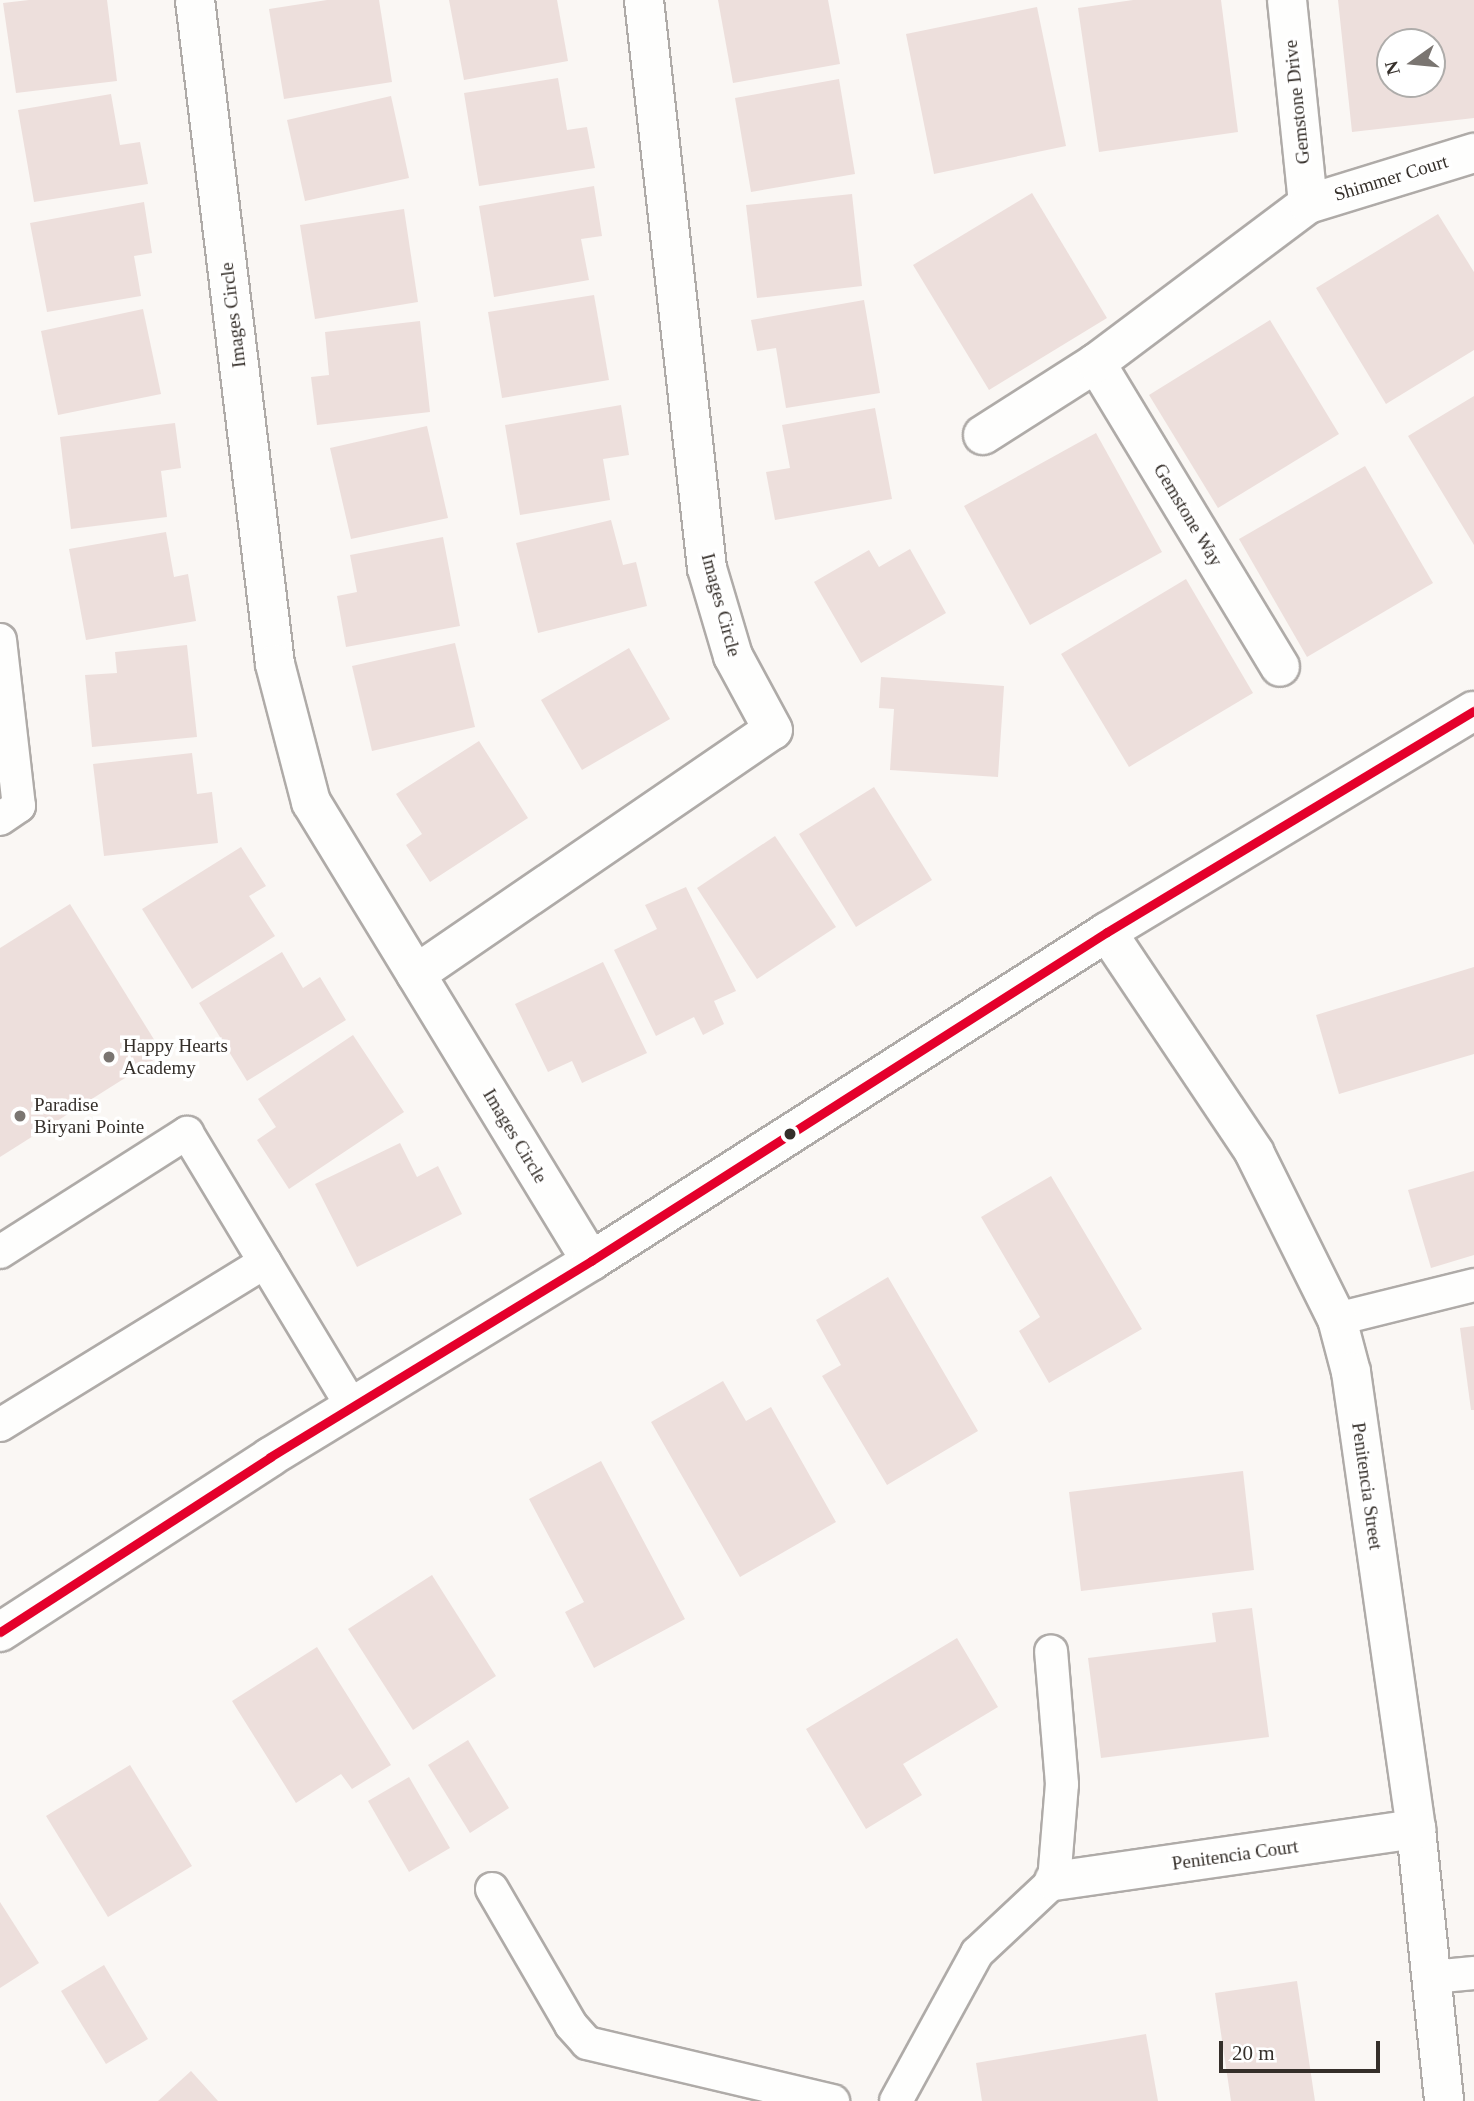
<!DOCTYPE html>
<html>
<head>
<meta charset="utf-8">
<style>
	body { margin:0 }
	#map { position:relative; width:1474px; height:2101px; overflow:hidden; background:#faf7f4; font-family:Georgia,serif }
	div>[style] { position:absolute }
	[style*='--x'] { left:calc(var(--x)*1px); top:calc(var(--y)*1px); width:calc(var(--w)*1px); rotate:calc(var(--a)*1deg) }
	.building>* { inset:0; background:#eddfdc }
	.roads { filter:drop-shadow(2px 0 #afaba8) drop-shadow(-2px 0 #afaba8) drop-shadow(0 2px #afaba8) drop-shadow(0 -2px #afaba8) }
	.service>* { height:32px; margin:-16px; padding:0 16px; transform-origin:16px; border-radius:16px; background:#fefefd }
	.minor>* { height:38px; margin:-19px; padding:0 19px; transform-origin:19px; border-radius:19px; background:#fefefd }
	.primary>* { height:38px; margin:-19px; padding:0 19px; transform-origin:19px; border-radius:19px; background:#fefefd }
	.bus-1>* { height:9px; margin:-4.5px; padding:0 4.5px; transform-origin:4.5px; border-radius:4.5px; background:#e4002b }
	.dots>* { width:19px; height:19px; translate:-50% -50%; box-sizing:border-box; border:4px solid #fff; border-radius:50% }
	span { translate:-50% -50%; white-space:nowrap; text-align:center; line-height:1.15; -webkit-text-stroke:7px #fff; paint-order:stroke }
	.street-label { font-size:19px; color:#352f2a }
	.poi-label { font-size:19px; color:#352f2a }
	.left { translate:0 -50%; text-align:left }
	.north { position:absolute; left:1376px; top:28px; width:70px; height:70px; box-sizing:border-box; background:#fff; border:2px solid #aeacaa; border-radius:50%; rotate:255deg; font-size:19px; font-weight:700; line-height:28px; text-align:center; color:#352f2a }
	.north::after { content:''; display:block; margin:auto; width:24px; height:32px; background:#7a7571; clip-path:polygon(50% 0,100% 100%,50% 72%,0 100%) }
	.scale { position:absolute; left:1219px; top:2041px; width:161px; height:32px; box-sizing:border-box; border:4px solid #352f2a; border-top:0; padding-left:9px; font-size:21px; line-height:24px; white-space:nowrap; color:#352f2a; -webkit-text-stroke:5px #fff; paint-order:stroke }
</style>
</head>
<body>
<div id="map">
	<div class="building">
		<div style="clip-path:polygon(29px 0,107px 0,117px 81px,16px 93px,3px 3px)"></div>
		<div style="clip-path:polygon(327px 0,379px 0,392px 82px,284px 99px,269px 9px)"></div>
		<div style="clip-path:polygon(449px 0,557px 0,568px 61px,464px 80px)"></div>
		<div style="clip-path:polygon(718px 0,828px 0,840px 64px,733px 83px)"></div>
		<div style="clip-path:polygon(1133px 0,1221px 0,1238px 132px,1099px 152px,1078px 8px)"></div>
		<div style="clip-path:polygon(evenodd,1338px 0,1474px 0,1474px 118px,1352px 132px,1338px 0,1390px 42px,1432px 42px,1432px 84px,1390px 84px,1390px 42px)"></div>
		<div style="clip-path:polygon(1037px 7px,1066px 146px,934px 174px,906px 34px)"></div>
		<div style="clip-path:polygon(558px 78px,567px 130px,587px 127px,595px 168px,479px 186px,464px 93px)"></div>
		<div style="clip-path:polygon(839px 79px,855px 174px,751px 192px,735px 98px)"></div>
		<div style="clip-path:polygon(111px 94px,120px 145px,140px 142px,148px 184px,34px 202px,18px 110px)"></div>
		<div style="clip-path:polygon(391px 96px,409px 178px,305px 201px,287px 120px)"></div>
		<div style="clip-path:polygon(594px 186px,602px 236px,581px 239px,589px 280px,494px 297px,479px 206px)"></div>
		<div style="clip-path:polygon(1032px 193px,1107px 318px,989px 390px,913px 265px)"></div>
		<div style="clip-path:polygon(852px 194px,862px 286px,757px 298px,746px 205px)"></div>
		<div style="clip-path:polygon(144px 202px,152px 253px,134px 256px,141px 296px,47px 312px,30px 223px)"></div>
		<div style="clip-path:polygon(404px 209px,418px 302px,315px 319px,300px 225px)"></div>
		<div style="clip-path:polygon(1438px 214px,1474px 272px,1474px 350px,1386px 404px,1316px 288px)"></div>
		<div style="clip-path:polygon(594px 295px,609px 380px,502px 398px,488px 312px)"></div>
		<div style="clip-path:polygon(864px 300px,880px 393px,786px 408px,776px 348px,757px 351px,751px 320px)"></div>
		<div style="clip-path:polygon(143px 309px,161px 394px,58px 415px,41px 331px)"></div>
		<div style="clip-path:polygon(1270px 320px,1339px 434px,1218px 508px,1149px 395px)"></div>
		<div style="clip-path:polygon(420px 321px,430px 412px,317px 425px,311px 377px,329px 375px,325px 332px)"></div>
		<div style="clip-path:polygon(1474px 396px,1474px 545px,1408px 436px)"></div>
		<div style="clip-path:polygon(621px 405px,629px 455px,603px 459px,610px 500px,520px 515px,505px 425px)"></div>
		<div style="clip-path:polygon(875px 408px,892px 499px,775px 520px,766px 472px,790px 468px,782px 425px)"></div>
		<div style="clip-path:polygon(175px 423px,181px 468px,161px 471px,167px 517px,71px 529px,60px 437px)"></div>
		<div style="clip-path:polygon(427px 426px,448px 518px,351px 539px,330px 448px)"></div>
		<div style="clip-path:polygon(1096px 433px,1162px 552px,1030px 625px,964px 506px)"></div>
		<div style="clip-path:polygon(1365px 466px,1433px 583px,1307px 657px,1239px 539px)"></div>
		<div style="clip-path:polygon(611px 520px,623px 565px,636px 562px,647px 606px,538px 633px,516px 543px)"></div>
		<div style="clip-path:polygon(166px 532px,174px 577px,188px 574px,196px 621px,86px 640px,69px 549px)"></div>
		<div style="clip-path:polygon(443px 537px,460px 626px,346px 647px,337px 596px,357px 592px,350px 555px)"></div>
		<div style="clip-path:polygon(910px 549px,946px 613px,861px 663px,814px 582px,869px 550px,879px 567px)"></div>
		<div style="clip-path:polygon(1186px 579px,1253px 693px,1129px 767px,1061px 654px)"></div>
		<div style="clip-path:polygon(455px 643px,475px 727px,372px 751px,352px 666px)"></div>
		<div style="clip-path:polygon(187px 645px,197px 737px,92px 747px,85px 675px,117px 673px,115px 652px)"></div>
		<div style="clip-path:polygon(629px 648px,670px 719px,582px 770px,541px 700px)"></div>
		<div style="clip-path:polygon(881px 677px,1004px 686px,998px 777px,890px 770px,894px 709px,879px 708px)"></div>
		<div style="clip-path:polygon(479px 741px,528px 818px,430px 882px,406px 845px,422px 834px,396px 794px)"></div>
		<div style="clip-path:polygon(192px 753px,197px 794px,212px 792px,218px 843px,104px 856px,93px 764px)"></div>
		<div style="clip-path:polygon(874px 787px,932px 880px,856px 927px,799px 834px)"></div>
		<div style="clip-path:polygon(775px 836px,836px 927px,757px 979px,697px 888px)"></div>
		<div style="clip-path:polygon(241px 847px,266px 886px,249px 896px,275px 936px,192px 989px,142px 909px)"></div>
		<div style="clip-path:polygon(686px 887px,736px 991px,714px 1001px,724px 1024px,703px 1035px,694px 1017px,656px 1036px,614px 950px,657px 929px,645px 905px)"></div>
		<div style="clip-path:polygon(70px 904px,163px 1054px,0 1157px,0 948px)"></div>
		<div style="clip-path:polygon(282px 952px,303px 988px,320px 977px,346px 1020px,247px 1081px,199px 1003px)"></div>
		<div style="clip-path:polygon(603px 962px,647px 1053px,582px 1083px,572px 1061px,548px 1072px,515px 1004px)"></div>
		<div style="clip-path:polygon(1474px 967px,1474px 1054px,1339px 1094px,1316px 1015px)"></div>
		<div style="clip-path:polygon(353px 1035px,404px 1112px,289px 1189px,257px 1140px,276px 1127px,258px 1099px)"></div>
		<div style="clip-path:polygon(400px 1143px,417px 1177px,438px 1166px,462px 1214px,357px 1267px,315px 1184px)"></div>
		<div style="clip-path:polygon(1474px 1171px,1474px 1255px,1431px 1268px,1408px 1190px)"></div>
		<div style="clip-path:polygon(1051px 1176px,1142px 1329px,1049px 1383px,1019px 1331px,1040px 1317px,981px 1217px)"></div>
		<div style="clip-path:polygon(888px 1277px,978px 1431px,887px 1485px,822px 1376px,841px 1365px,816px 1320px)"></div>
		<div style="clip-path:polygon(1474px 1326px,1474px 1410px,1471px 1410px,1460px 1328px)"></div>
		<div style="clip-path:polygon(723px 1381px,746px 1421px,771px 1407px,836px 1522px,740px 1577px,651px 1422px)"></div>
		<div style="clip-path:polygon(601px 1461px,685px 1619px,594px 1668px,565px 1612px,584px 1602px,529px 1499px)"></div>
		<div style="clip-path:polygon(1243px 1471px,1254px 1570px,1081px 1591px,1069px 1492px)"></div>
		<div style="clip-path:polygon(432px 1575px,496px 1676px,413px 1730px,348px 1629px)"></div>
		<div style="clip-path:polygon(1252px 1608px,1269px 1737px,1101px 1758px,1088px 1658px,1216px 1642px,1212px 1613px)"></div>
		<div style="clip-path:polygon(957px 1638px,998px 1707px,903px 1764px,922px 1795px,866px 1829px,806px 1729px)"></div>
		<div style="clip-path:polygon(317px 1647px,391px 1765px,352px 1789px,341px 1774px,296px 1803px,232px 1701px)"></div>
		<div style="clip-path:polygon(468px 1740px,509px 1808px,470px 1833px,428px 1765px)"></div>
		<div style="clip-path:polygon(130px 1765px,192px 1866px,108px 1917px,46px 1816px)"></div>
		<div style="clip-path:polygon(409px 1777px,450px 1848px,409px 1872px,368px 1801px)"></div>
		<div style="clip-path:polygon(0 1902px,39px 1963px,0 1988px)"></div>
		<div style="clip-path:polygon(104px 1965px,148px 2039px,106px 2064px,61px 1991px)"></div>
		<div style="clip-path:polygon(1297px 1981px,1315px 2101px,1231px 2101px,1215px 1993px)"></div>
		<div style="clip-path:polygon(1146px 2034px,1158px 2101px,982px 2101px,976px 2063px)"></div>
		<div style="clip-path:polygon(191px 2071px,218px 2101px,158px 2101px)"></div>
	</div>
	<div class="roads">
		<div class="service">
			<div style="--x:0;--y:640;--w:167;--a:83.5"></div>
			<div style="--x:19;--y:806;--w:23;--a:146"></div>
			<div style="--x:0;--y:1252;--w:222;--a:-32.5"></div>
			<div style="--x:187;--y:1133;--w:320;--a:58.9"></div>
			<div style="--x:1337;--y:1319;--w:141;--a:-13.9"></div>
			<div style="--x:0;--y:1425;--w:311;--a:-31.6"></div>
			<div style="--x:492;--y:1889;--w:157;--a:59.8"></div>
			<div style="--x:571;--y:2025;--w:24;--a:48"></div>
			<div style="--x:587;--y:2043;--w:253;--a:13.3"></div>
			<div style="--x:1432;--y:1977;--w:42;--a:-5.4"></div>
			<div style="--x:896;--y:2101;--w:169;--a:-61.3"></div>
			<div style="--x:977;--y:1953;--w:105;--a:-43.1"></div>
			<div style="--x:1054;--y:1881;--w:97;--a:-85.3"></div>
			<div style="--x:1062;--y:1784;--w:133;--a:-94.7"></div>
		</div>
		<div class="minor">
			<div style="--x:195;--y:0;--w:669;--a:83.13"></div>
			<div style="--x:275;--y:664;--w:143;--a:75.4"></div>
			<div style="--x:311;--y:802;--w:538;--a:58.62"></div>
			<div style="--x:1287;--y:0;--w:205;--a:84.1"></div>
			<div style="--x:1096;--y:363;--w:355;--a:58.8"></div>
			<div style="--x:983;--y:435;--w:134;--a:-32.5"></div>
			<div style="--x:1096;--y:363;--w:265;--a:-36.9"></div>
			<div style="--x:1308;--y:204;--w:174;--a:-17.1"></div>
			<div style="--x:1107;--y:932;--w:265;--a:56.2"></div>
			<div style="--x:1254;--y:1152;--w:186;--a:63.6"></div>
			<div style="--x:1337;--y:1319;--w:55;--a:75.2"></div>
			<div style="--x:1351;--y:1372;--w:462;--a:81.9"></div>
			<div style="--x:1416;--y:1829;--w:273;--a:84.1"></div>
			<div style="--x:416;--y:974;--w:432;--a:-34.4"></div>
			<div style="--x:773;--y:730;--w:84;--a:-118.4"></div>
			<div style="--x:733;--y:656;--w:92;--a:-106.5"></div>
			<div style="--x:707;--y:568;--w:571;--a:-96.33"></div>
			<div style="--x:1054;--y:1881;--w:366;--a:-8.2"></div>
		</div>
		<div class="primary">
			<div style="--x:0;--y:1632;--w:322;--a:-32.9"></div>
			<div style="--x:270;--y:1457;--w:376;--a:-31.4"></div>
			<div style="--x:591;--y:1261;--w:612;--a:-32.52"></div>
			<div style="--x:1107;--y:932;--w:428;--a:-31.1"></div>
		</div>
	</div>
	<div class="bus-1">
		<div style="--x:0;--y:1632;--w:322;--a:-32.9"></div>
		<div style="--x:270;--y:1457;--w:376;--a:-31.4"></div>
		<div style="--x:591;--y:1261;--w:612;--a:-32.52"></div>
		<div style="--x:1107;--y:932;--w:428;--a:-31.1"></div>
	</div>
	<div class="dots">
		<div style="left:109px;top:1057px;background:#7a7571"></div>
		<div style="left:20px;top:1116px;background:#7a7571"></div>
		<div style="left:790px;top:1134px;background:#352f2a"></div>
	</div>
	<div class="street-label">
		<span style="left:1297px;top:102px;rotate:-96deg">Gemstone Drive</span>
		<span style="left:1391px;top:178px;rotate:-17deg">Shimmer Court</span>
		<span style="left:233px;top:315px;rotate:-97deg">Images Circle</span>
		<span style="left:1188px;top:515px;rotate:59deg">Gemstone Way</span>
		<span style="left:721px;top:605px;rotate:75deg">Images Circle</span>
		<span style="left:515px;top:1136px;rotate:59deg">Images Circle</span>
		<span style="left:1367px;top:1486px;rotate:82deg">Penitencia Street</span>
		<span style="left:1235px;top:1855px;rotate:-8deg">Penitencia Court</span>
	</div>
	<div class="poi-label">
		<span class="left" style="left:123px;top:1057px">Happy Hearts<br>Academy</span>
		<span class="left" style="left:34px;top:1116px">Paradise<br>Biryani Pointe</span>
	</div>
	<div class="north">N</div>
	<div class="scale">20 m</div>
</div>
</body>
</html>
